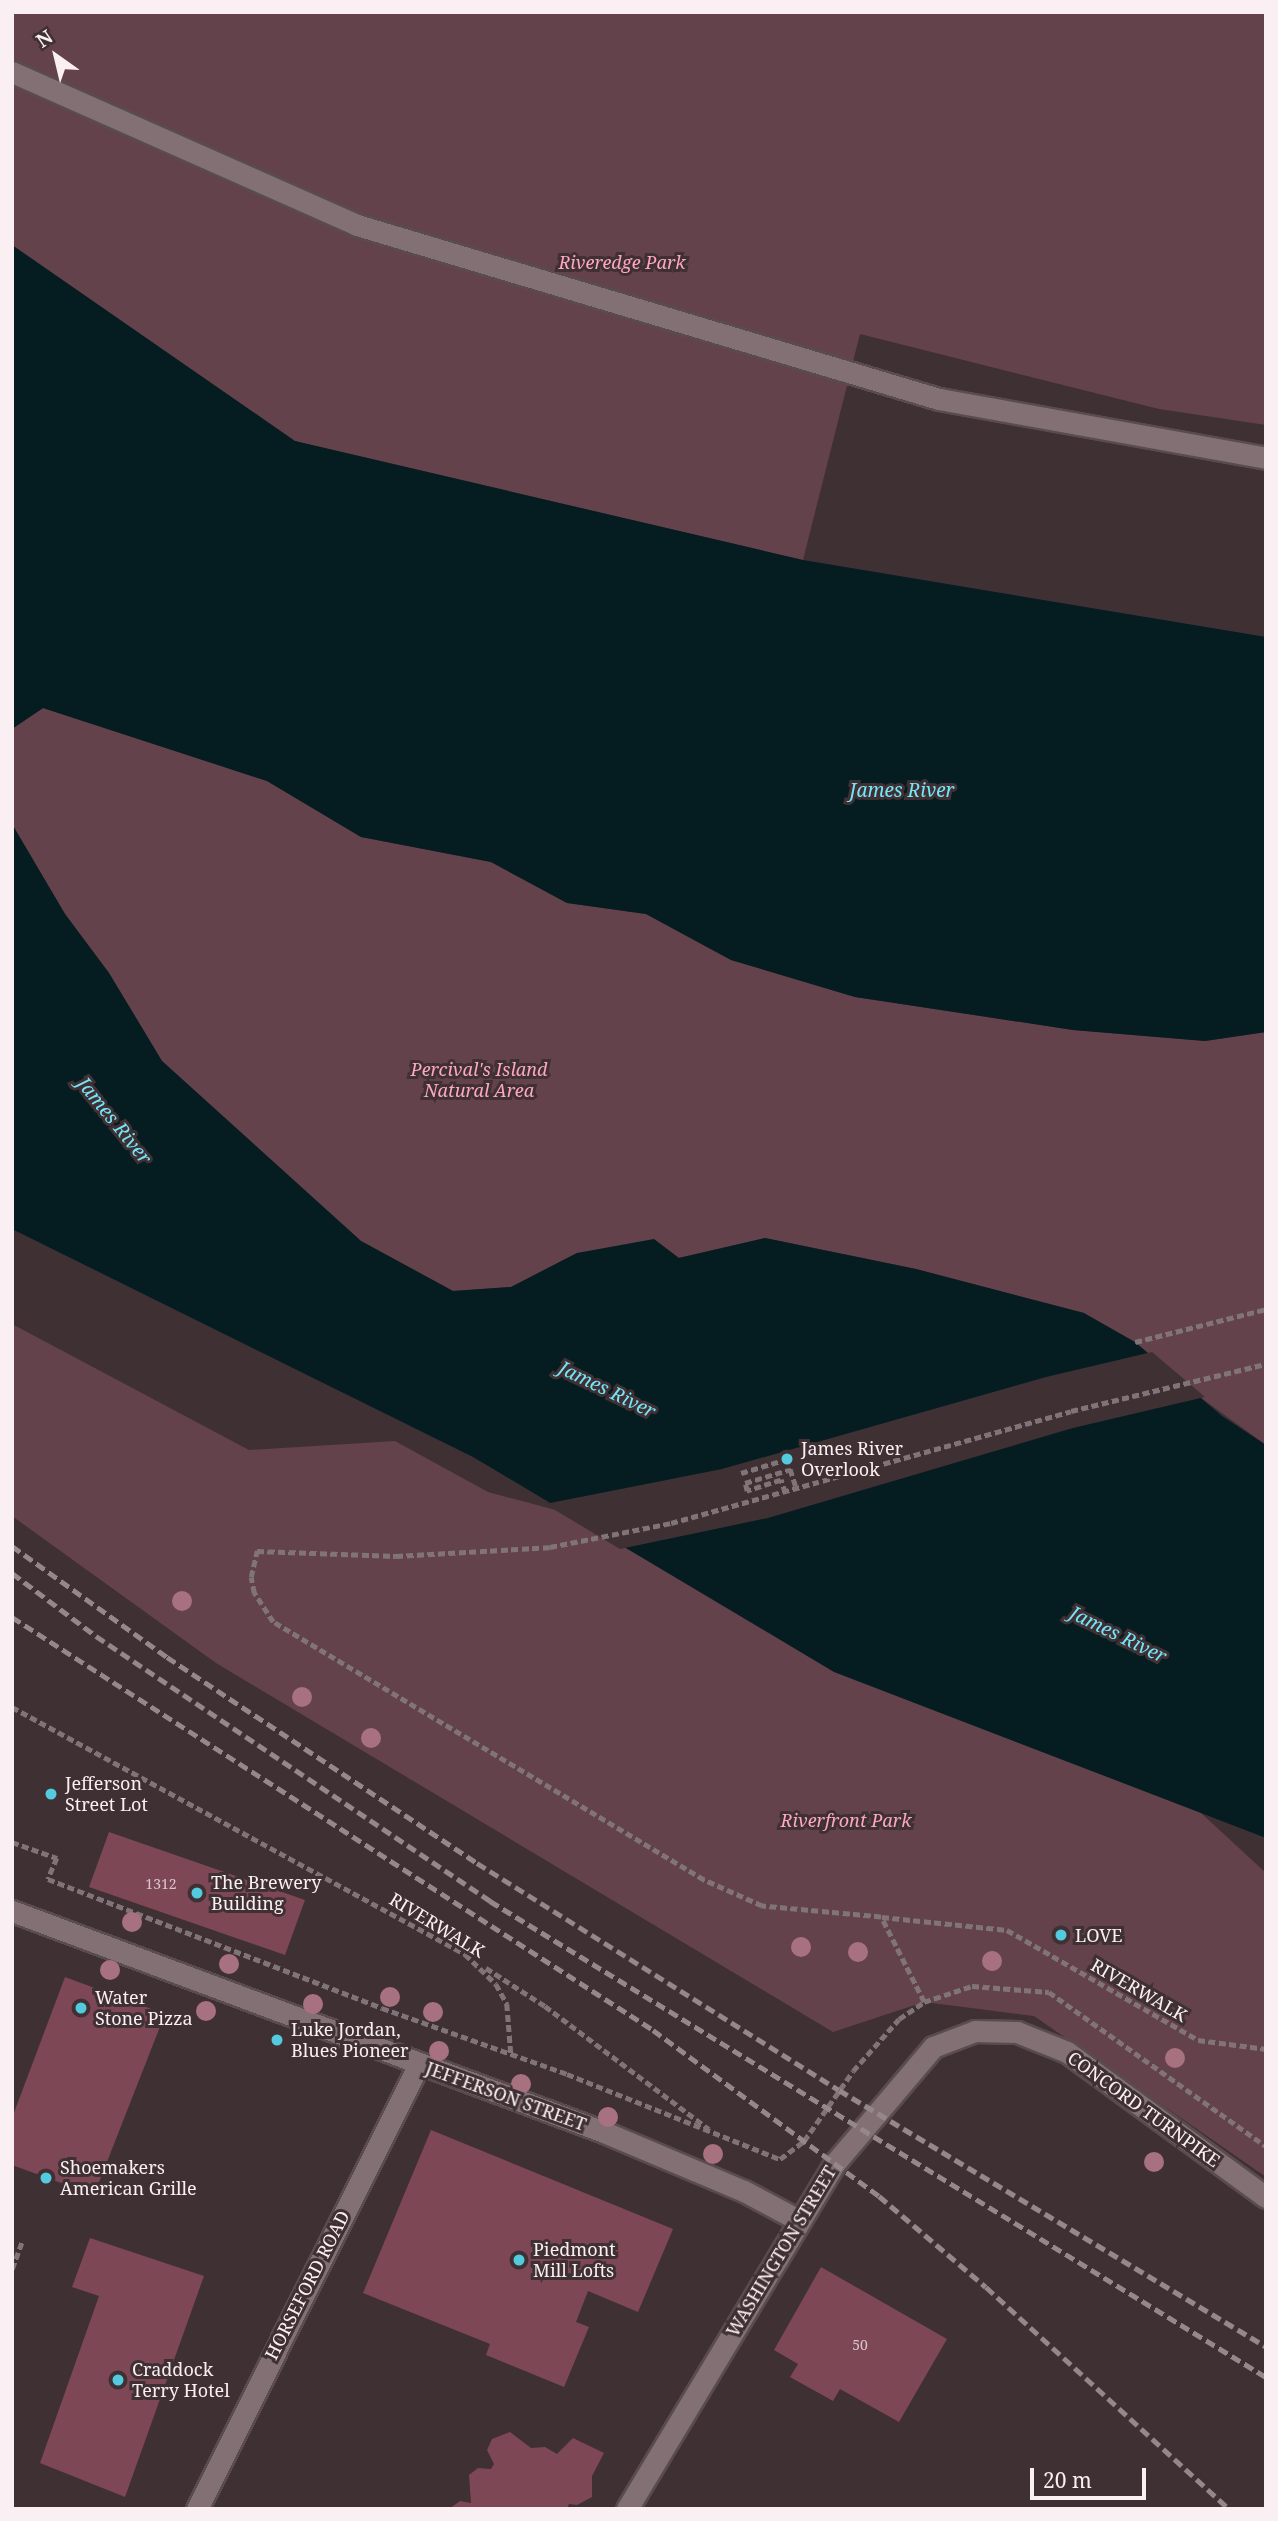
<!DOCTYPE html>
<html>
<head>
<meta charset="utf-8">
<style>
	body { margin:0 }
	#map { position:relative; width:1278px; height:2521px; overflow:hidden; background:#3f3034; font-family:"Noto Serif",serif }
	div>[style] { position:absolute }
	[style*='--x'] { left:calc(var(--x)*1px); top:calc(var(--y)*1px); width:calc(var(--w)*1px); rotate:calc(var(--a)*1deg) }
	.green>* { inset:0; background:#63424b }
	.water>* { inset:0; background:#051c20 }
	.pier>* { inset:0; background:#3f3034 }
	.building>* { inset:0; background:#7d4756 }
	.path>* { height:4.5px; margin-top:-2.25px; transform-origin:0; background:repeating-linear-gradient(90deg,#817478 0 7px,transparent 0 10.5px) }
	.roads { filter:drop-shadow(2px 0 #594c4f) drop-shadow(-2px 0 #594c4f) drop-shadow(0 2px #594c4f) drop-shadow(0 -2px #594c4f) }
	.minor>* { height:21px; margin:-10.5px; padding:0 10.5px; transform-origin:10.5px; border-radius:10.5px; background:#827074 }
	.rail>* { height:5px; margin-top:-2.5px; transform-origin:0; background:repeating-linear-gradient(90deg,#95878b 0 10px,transparent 0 15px) }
	.trees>* { width:20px; height:20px; margin:-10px; border-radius:50%; background:#a87180 }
	.dots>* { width:19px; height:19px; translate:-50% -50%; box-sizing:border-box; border:4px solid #3f3034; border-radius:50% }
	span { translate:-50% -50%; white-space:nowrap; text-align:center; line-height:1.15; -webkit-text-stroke:6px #3f3034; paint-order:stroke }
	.number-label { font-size:14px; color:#dbc5cb }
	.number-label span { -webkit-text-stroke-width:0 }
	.park-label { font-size:18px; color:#fea7be; font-style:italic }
	.poi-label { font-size:18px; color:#faeff2 }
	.left { translate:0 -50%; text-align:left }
	.street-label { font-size:18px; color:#faeff2 }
	.water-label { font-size:19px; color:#75e6f9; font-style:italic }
	.frame { position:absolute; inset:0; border:14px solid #faeff2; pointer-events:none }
	.north { position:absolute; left:21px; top:21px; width:70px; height:70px; -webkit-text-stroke:5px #3f3034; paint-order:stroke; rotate:326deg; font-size:19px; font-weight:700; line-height:28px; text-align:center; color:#faeff2 }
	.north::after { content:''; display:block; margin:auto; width:24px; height:32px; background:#faeff2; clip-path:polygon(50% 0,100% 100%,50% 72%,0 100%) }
	.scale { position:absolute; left:1030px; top:2468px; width:116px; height:32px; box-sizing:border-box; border:4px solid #faeff2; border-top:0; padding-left:9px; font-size:21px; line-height:24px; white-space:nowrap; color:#faeff2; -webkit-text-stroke:5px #3f3034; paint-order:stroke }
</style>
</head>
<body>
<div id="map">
	<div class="green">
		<div style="clip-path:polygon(12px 12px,1266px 12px,1266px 425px,1159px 409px,860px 334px,803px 560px,294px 441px,12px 245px)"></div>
		<div style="clip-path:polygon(43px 708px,267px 781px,361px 837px,491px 862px,567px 903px,646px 914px,731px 960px,855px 997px,1073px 1030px,1205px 1041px,1266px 1032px,1266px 1445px,1084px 1313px,916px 1269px,765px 1238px,678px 1258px,577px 1253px,511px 1287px,453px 1291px,361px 1241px,162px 1061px,109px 973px,65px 914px,12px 824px,12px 729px)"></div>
		<div style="clip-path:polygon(12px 1324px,249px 1450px,395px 1441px,488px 1492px,795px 1574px,1098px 1718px,1266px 1873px,1266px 2177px,1034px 2016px,924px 2002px,833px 2032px,216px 1663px,12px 1516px)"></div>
	</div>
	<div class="water">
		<div style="clip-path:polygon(12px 245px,295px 441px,803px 560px,1266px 637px,1266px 1032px,1205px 1041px,1073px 1030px,855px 997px,731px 960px,646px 914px,567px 903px,491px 862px,361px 837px,267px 781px,43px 708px,12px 729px)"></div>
		<div style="clip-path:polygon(12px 824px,65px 914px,109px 973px,162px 1061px,361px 1241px,453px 1291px,511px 1287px,577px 1253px,654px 1239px,679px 1258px,765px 1238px,916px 1269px,1084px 1313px,1135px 1342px,1222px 1416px,1266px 1445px,1266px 1838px,834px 1672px,473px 1457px,12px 1229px)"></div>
	</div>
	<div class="pier">
		<div style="clip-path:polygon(1152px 1352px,1205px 1397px,1073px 1428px,768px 1518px,620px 1549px,545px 1504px,722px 1469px,1046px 1377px)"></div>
	</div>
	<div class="building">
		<div style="clip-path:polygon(109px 1832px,305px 1900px,285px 1955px,89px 1887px)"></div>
		<div style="clip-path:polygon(65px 1977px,165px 2014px,94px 2195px,12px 2165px,12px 2118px)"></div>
		<div style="clip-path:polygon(431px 2130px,673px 2229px,638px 2312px,588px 2291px,576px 2322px,589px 2327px,564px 2387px,486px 2355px,490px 2344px,363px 2293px)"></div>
		<div style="clip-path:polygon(90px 2238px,204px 2276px,125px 2497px,40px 2463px,99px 2296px,72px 2287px)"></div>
		<div style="clip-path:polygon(821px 2267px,947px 2339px,899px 2422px,840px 2389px,833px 2401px,790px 2377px,798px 2364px,774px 2350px)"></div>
		<div style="clip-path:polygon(510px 2432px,531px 2448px,545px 2447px,557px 2454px,573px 2438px,604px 2453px,592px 2476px,592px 2497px,577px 2505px,569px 2504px,567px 2509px,449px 2509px,460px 2501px,471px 2503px,469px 2475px,478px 2468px,491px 2469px,494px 2464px,487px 2450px,492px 2439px)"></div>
	</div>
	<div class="path">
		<div style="--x:1135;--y:1342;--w:135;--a:-14.1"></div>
		<div style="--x:741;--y:1473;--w:48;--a:-16.9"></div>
		<div style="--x:787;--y:1459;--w:33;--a:72"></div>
		<div style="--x:785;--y:1493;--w:14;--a:-107"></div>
		<div style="--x:781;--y:1480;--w:36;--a:162"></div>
		<div style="--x:747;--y:1491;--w:8;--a:-104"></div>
		<div style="--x:745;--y:1483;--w:48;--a:-16.9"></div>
		<div style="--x:12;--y:1707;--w:516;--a:28.6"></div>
		<div style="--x:465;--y:1954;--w:43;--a:44.1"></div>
		<div style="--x:496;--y:1984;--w:23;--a:61"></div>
		<div style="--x:507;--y:2004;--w:50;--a:85.4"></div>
		<div style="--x:12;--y:1842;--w:48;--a:19.6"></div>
		<div style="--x:57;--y:1858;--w:23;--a:113"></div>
		<div style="--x:48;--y:1879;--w:358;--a:21.1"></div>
		<div style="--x:382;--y:2008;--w:196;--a:19.6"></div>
		<div style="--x:567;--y:2074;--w:229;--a:21.8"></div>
		<div style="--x:780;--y:2159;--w:30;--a:-37"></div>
		<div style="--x:804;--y:2141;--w:85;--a:-55"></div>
		<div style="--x:853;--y:2071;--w:69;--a:-48.5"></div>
		<div style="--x:899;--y:2019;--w:30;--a:-34"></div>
		<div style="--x:924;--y:2002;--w:51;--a:-18.4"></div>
		<div style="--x:972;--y:1986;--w:77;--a:4.5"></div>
		<div style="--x:1049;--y:1992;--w:266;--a:35.4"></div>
		<div style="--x:882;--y:1917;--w:126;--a:5.9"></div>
		<div style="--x:1007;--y:1930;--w:220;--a:29.9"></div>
		<div style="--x:1198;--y:2040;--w:69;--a:7.5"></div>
		<div style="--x:486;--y:1968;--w:70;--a:32.8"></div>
		<div style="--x:545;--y:2006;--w:205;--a:36.9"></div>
		<div style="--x:924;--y:2002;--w:95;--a:-116.8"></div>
		<div style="--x:881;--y:1917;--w:120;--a:-174.7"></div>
		<div style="--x:762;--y:1906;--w:64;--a:-155.9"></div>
		<div style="--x:704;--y:1880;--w:502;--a:-149.09"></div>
		<div style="--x:273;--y:1622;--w:35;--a:-123"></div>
		<div style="--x:254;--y:1593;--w:16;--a:-101"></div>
		<div style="--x:251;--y:1577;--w:27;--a:-77"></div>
		<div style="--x:257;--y:1551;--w:139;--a:2.1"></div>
		<div style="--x:396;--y:1556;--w:154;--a:-3.3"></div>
		<div style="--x:550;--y:1547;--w:123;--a:-11.2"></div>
		<div style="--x:671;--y:1523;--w:415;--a:-15.6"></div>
		<div style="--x:1071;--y:1411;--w:201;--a:-13.6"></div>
		<div style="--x:12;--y:2269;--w:29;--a:-70"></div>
	</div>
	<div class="roads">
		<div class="minor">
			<div style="--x:12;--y:72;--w:377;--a:23.9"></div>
			<div style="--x:357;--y:225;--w:607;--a:16.65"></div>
			<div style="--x:939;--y:399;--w:332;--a:10.2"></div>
			<div style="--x:12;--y:1911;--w:632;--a:20.47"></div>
			<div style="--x:604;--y:2132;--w:152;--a:22.9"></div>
			<div style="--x:744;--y:2191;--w:61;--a:28.2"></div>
			<div style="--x:197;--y:2509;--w:498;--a:-63.5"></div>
			<div style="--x:627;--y:2509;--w:404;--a:-59"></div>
			<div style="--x:835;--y:2163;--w:152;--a:-49.8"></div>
			<div style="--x:933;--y:2047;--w:45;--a:-20.9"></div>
			<div style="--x:975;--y:2031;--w:42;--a:1.4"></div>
			<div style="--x:1017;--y:2032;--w:54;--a:21.8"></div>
			<div style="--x:1067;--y:2052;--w:246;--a:36.1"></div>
		</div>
	</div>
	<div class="rail">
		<div style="--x:12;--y:1546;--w:191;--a:35.6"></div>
		<div style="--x:167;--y:1657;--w:372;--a:33.6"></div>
		<div style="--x:477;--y:1863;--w:427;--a:32.1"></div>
		<div style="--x:839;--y:2090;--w:498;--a:31"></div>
		<div style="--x:12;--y:1573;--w:105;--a:36.9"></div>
		<div style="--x:96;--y:1636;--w:475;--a:33.9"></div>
		<div style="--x:490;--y:1901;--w:910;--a:31.53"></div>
		<div style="--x:12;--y:1617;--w:763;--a:32.79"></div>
		<div style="--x:653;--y:2030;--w:280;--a:36.3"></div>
		<div style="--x:879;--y:2196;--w:140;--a:40.4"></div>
		<div style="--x:986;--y:2287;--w:329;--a:42.4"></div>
	</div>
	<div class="trees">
		<div style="left:182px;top:1601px"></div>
		<div style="left:302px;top:1697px"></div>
		<div style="left:371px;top:1738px"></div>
		<div style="left:132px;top:1922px"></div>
		<div style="left:801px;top:1947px"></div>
		<div style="left:858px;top:1952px"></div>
		<div style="left:992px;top:1961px"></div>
		<div style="left:229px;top:1964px"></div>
		<div style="left:110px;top:1970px"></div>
		<div style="left:390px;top:1997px"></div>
		<div style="left:313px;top:2004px"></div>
		<div style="left:206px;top:2011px"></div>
		<div style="left:433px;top:2012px"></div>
		<div style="left:439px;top:2051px"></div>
		<div style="left:1175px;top:2058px"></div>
		<div style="left:521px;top:2084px"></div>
		<div style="left:608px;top:2117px"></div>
		<div style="left:713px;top:2154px"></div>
		<div style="left:1154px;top:2162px"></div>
	</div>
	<div class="dots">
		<div style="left:787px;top:1459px;background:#54cade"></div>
		<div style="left:51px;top:1794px;background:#54cade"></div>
		<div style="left:197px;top:1893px;background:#54cade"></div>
		<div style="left:1061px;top:1935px;background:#54cade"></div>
		<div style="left:81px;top:2008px;background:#54cade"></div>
		<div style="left:277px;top:2040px;background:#54cade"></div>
		<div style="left:46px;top:2178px;background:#54cade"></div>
		<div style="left:519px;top:2260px;background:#54cade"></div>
		<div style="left:118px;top:2380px;background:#54cade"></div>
	</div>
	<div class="number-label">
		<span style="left:161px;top:1884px">1312</span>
		<span style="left:860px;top:2345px">50</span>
	</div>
	<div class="park-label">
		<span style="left:622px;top:262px">Riveredge Park</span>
		<span style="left:479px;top:1080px">Percival's Island<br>Natural Area</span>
		<span style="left:846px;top:1820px">Riverfront Park</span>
	</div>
	<div class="poi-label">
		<span class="left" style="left:801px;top:1459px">James River<br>Overlook</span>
		<span class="left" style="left:65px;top:1794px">Jefferson<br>Street Lot</span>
		<span class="left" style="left:211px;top:1893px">The Brewery<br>Building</span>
		<span class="left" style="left:1075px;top:1935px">LOVE</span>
		<span class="left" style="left:95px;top:2008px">Water<br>Stone Pizza</span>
		<span class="left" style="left:291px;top:2040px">Luke Jordan,<br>Blues Pioneer</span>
		<span class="left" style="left:60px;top:2178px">Shoemakers<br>American Grille</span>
		<span class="left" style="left:533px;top:2260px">Piedmont<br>Mill Lofts</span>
		<span class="left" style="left:132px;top:2380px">Craddock<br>Terry Hotel</span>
	</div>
	<div class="street-label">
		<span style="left:437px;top:1925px;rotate:31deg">RIVERWALK</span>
		<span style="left:1139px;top:1990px;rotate:30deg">RIVERWALK</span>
		<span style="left:506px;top:2096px;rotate:20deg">JEFFERSON STREET</span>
		<span style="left:1144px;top:2109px;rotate:36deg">CONCORD TURNPIKE</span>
		<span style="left:781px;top:2251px;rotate:-59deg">WASHINGTON STREET</span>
		<span style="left:307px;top:2285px;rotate:-63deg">HORSEFORD ROAD</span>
	</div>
	<div class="water-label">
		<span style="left:902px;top:791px">James River</span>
		<span style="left:114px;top:1121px;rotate:51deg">James River</span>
		<span style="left:607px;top:1390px;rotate:26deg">James River</span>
		<span style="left:1118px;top:1635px;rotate:26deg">James River</span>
	</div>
	<div class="frame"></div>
	<div class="north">N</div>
	<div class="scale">20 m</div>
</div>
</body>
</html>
